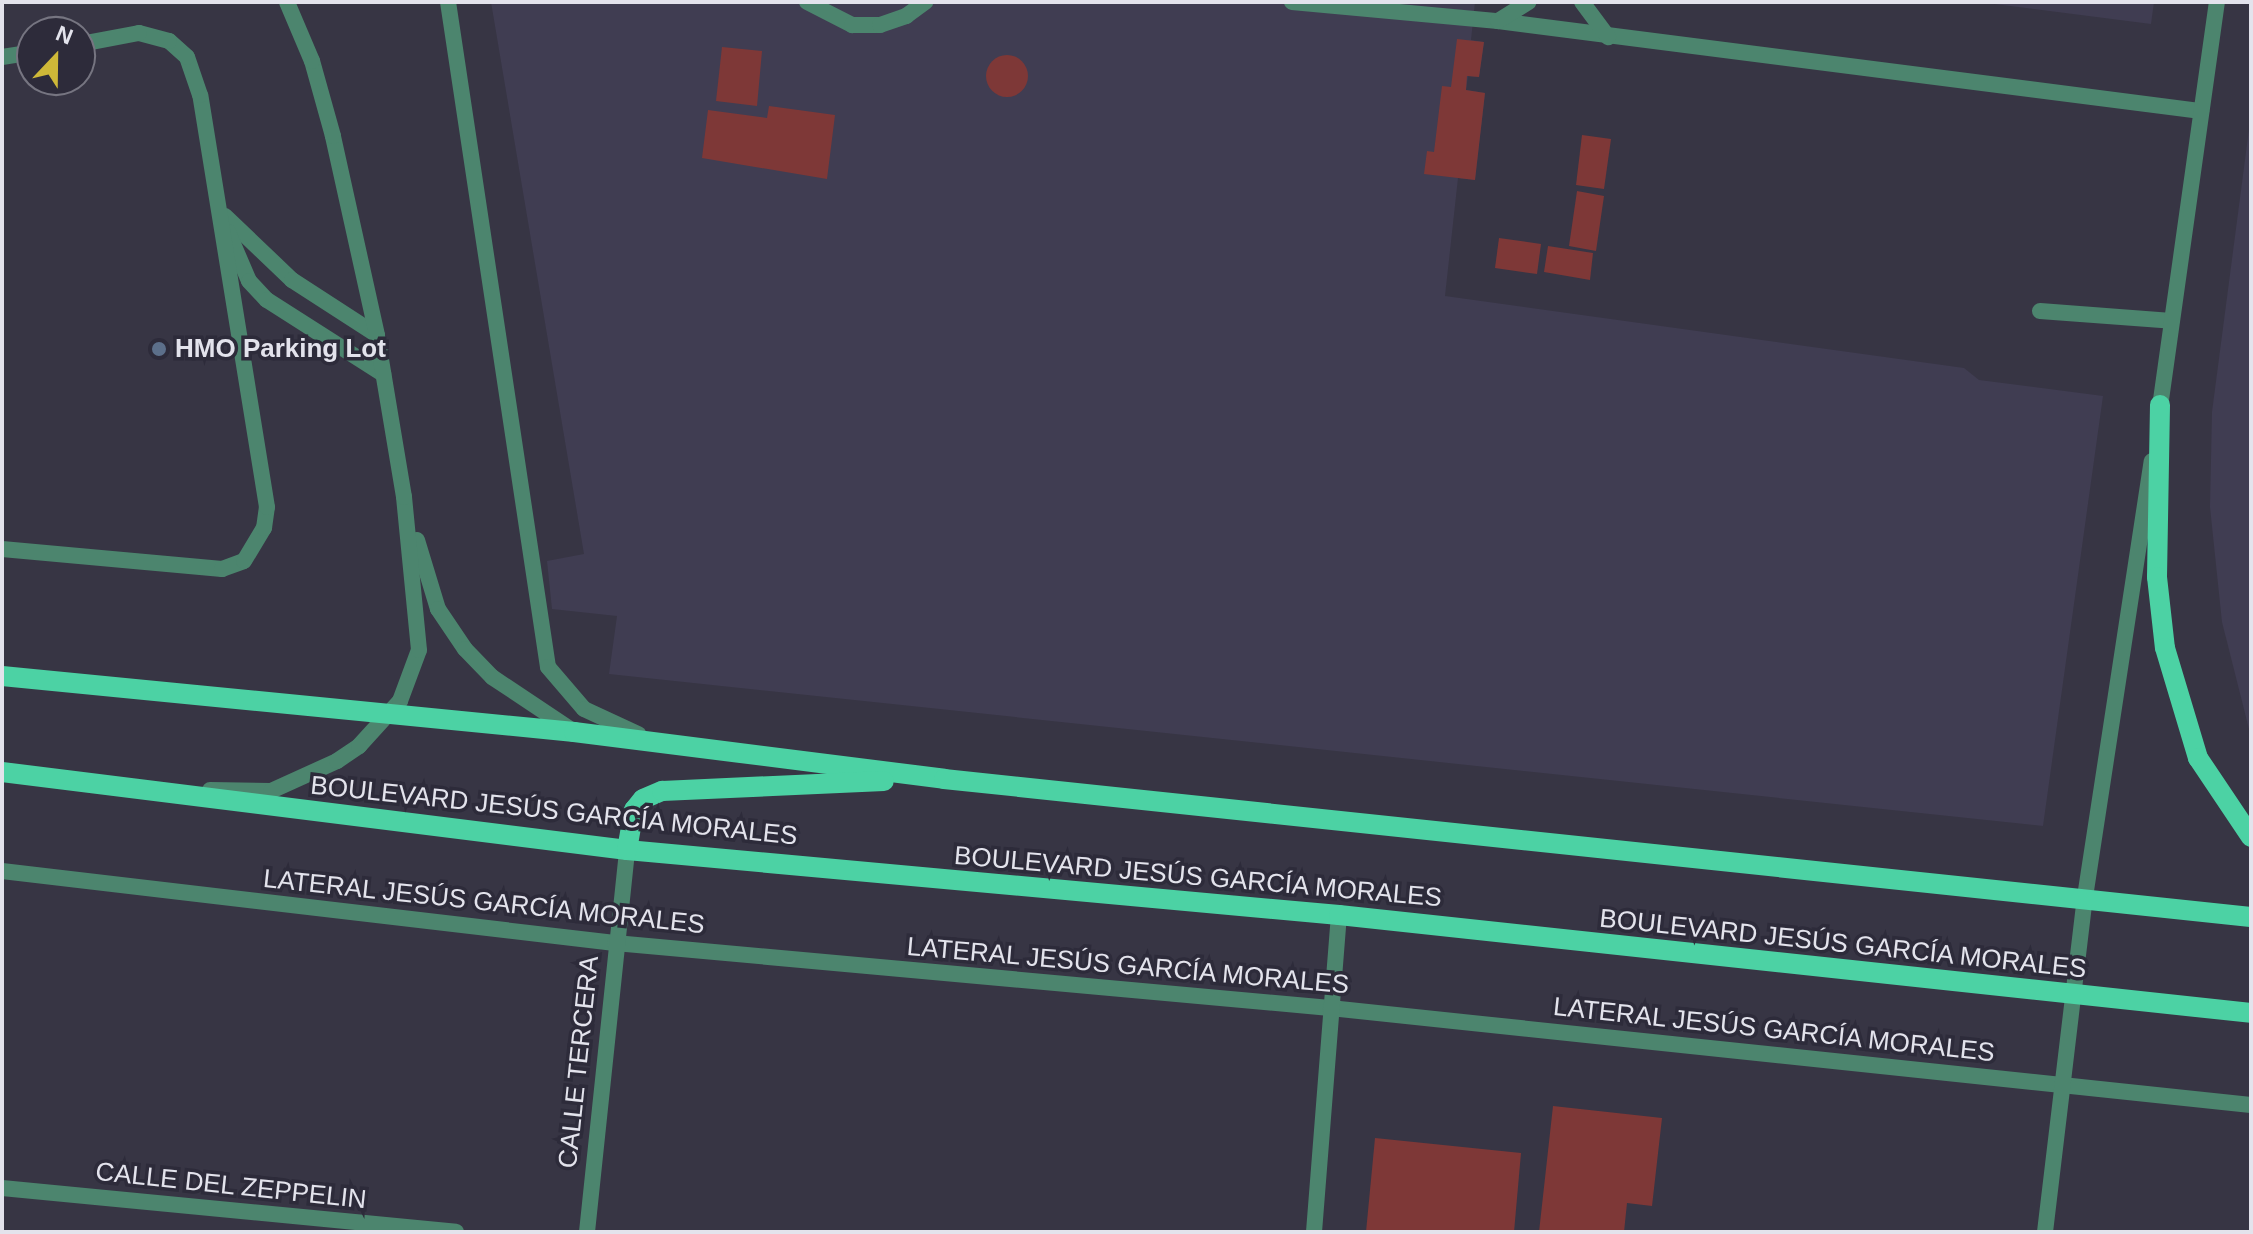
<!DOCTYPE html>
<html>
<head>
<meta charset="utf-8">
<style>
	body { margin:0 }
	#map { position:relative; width:2253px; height:1234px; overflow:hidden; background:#373544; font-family:Arial,sans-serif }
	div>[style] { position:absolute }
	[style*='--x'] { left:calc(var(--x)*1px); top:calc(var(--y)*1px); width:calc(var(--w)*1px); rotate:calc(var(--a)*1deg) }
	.built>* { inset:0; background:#403d52 }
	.building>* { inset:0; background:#7e3837 }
	.round { border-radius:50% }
	.service>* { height:16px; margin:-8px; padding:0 8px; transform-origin:8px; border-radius:8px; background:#4c856e }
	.minor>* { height:16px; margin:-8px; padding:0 8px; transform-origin:8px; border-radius:8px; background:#4c856e }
	.primary>* { height:20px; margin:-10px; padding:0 10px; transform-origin:10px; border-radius:10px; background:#4cd2a4 }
	.dots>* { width:22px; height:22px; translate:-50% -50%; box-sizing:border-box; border:4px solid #2d2b3a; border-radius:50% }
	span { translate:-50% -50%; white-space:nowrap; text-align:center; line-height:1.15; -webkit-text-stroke:7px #2d2b3a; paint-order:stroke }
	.poi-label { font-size:26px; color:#e3e3ec; font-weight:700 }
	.left { translate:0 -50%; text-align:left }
	.street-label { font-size:26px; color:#e3e3ec }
	.frame { position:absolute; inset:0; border:4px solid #e3e3ec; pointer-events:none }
	.north { position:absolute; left:16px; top:16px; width:80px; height:80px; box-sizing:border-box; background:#2d2b3a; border:2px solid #767581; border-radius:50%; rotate:22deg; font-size:22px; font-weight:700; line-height:32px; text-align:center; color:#e3e3ec }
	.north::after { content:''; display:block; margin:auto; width:28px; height:36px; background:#ceb838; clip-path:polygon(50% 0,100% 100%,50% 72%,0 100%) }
</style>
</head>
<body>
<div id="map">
	<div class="built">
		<div style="clip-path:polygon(491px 2px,1475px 2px,1471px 40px,1484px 42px,1479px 77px,1468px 76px,1466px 90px,1485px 93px,1475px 180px,1458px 178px,1445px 296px,1964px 368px,1979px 380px,2103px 396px,2043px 826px,609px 674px,617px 616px,552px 609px,547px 561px,584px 554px)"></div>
		<div style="clip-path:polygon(1979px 2px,2154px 2px,2151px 24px)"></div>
		<div style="clip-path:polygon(2251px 114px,2251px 737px,2222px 622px,2210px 507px,2212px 412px)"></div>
	</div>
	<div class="building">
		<div style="clip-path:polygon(1457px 39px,1484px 42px,1479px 77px,1467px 76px,1466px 90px,1485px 93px,1475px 180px,1424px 174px,1427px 151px,1434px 152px,1442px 86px,1451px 87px)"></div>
		<div style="clip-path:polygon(722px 47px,762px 51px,757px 106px,716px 101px)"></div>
		<div class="round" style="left:986px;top:55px;width:42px;height:42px"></div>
		<div style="clip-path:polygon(769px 106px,835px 115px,827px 179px,702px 158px,708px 110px,767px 118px)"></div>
		<div style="clip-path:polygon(1582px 135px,1611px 139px,1604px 189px,1576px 185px)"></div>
		<div style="clip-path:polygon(1577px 191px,1604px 196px,1596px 251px,1569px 246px)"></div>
		<div style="clip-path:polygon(1499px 238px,1541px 244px,1537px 274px,1495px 268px)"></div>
		<div style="clip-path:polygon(1548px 246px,1593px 253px,1590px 280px,1544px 272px)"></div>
		<div style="clip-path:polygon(1553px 1106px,1662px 1118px,1652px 1206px,1627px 1203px,1624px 1232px,1539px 1232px)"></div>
		<div style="clip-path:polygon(1375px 1138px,1521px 1153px,1514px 1232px,1366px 1232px)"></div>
	</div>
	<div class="service">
		<div style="--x:448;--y:2;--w:672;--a:81.45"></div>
		<div style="--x:548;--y:667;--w:55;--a:49.4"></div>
		<div style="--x:584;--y:709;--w:60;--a:24.8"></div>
		<div style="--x:807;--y:2;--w:51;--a:27.1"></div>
		<div style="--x:852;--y:25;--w:28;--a:0"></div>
		<div style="--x:880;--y:25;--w:28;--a:-19"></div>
		<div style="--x:906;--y:16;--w:24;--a:-36"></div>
		<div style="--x:1292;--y:2;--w:207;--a:5.3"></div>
		<div style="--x:1498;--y:21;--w:709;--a:7.3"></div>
		<div style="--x:1582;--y:2;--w:44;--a:53.4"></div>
		<div style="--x:1498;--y:21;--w:36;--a:-32"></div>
		<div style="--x:2;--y:57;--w:30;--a:-9"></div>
		<div style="--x:225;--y:216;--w:93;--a:43.7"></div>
		<div style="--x:292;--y:280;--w:101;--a:32.9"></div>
		<div style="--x:228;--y:232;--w:53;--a:66.8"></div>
		<div style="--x:249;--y:281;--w:26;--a:47"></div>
		<div style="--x:267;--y:300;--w:138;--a:32.5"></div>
		<div style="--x:2040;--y:311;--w:132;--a:4.3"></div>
		<div style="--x:2;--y:549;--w:221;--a:5.2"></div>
		<div style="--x:222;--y:569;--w:23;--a:-20"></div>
		<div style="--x:244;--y:561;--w:39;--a:-59"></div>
		<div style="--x:264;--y:528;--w:21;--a:-82"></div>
		<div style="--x:267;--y:507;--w:417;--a:-99.2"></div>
		<div style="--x:200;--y:95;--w:40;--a:-108.9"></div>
		<div style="--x:187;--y:57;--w:24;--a:-138"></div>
		<div style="--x:169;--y:41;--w:31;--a:-165"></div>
		<div style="--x:139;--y:33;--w:60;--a:169.4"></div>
	</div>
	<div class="minor">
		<div style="--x:2159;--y:414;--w:416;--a:-82"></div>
		<div style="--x:417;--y:540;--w:72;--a:73.1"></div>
		<div style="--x:438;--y:609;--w:48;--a:56"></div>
		<div style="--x:465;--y:649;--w:39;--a:46"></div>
		<div style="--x:492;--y:677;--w:94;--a:33.7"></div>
		<div style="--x:210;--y:790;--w:61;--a:0.9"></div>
		<div style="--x:271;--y:791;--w:72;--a:-24.4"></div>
		<div style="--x:337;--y:761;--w:27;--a:-34"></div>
		<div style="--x:359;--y:746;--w:61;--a:-47.7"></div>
		<div style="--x:400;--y:701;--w:54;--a:-69.6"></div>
		<div style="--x:419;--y:650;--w:154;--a:-95.6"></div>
		<div style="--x:404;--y:497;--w:164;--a:-99.5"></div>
		<div style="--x:377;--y:335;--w:204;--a:-102.5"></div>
		<div style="--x:333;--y:136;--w:78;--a:-105.6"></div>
		<div style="--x:312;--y:61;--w:64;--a:-113"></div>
		<div style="--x:2;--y:871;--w:617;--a:6.7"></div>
		<div style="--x:615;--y:943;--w:718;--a:5.19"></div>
		<div style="--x:1330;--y:1008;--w:926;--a:6.01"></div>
		<div style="--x:2;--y:1188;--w:456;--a:5.5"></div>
		<div style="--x:587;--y:1232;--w:384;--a:-84"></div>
		<div style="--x:1314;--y:1232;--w:318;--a:-85.5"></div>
		<div style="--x:2045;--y:1232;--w:337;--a:-83.2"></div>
		<div style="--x:2085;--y:897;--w:441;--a:-81.3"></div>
	</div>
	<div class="primary">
		<div style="--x:2160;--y:405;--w:172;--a:91"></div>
		<div style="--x:2157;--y:577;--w:71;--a:83.6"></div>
		<div style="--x:2165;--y:648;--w:115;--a:73.3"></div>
		<div style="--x:2198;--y:758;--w:95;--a:56.1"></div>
		<div style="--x:2;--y:676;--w:575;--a:5.59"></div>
		<div style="--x:574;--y:732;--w:373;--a:7.2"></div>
		<div style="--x:944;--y:779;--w:1314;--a:6.03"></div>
		<div style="--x:2;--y:772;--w:630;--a:7.11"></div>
		<div style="--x:627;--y:850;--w:715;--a:5.22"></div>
		<div style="--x:1339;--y:915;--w:917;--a:6.13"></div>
		<div style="--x:627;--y:850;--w:41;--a:-80.1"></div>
		<div style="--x:634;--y:810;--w:14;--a:-51"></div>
		<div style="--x:643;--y:799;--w:21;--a:-23"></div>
		<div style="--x:662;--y:791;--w:222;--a:-2.6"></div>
	</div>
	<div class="dots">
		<div style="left:159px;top:349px;background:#5c6f8a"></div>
	</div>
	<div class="poi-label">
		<span class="left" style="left:175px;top:349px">HMO Parking Lot</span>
	</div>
	<div class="street-label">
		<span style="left:554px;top:811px;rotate:6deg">BOULEVARD JESÚS GARCÍA MORALES</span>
		<span style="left:1198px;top:877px;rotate:5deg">BOULEVARD JESÚS GARCÍA MORALES</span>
		<span style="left:484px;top:902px;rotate:6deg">LATERAL JESÚS GARCÍA MORALES</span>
		<span style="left:1843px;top:944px;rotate:6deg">BOULEVARD JESÚS GARCÍA MORALES</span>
		<span style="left:1128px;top:966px;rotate:5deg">LATERAL JESÚS GARCÍA MORALES</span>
		<span style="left:1774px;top:1030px;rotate:6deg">LATERAL JESÚS GARCÍA MORALES</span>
		<span style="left:579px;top:1062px;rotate:-84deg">CALLE TERCERA</span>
		<span style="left:231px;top:1186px;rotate:6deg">CALLE DEL ZEPPELIN</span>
	</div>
	<div class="frame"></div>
	<div class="north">N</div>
</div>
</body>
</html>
